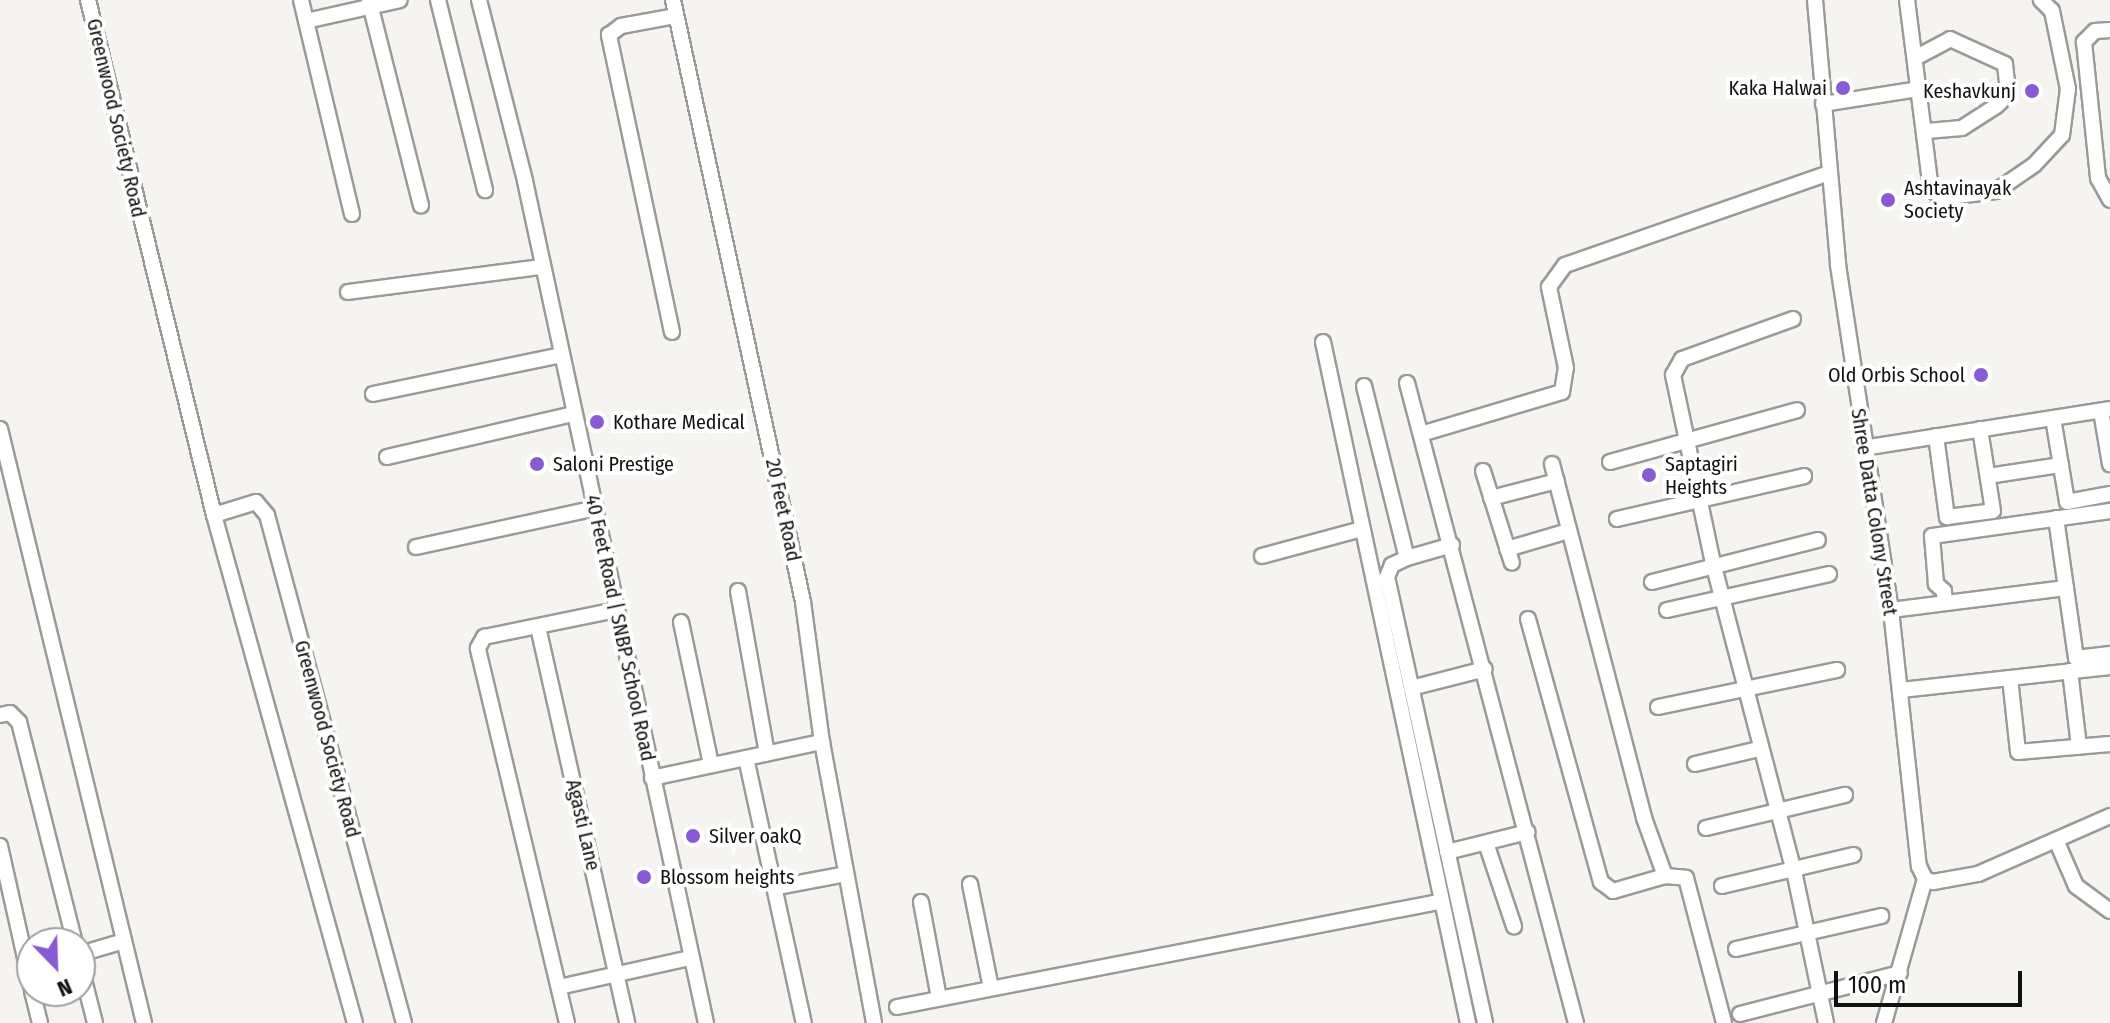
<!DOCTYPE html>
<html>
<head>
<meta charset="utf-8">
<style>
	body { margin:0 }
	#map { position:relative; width:2110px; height:1023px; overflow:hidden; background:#f6f4f1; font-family:"Fira Sans Condensed",sans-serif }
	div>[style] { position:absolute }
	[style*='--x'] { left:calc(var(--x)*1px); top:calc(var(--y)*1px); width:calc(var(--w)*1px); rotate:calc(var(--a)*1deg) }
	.roads { filter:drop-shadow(2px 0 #9c9a97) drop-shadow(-2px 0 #9c9a97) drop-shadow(0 2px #9c9a97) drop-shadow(0 -2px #9c9a97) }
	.minor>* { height:14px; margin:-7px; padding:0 7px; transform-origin:7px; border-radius:7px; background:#fff }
	.dots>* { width:22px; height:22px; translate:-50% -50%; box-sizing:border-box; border:4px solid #fff; border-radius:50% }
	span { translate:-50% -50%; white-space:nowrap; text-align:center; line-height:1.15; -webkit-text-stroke:8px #fff; paint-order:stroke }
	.poi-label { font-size:20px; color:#11110f }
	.right { translate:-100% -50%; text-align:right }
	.left { translate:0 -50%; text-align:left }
	.street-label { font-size:20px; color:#11110f }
	.north { position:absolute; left:16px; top:927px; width:80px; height:80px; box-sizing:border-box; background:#fff; border:2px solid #a0a09f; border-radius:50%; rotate:157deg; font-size:22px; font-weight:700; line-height:32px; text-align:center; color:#11110f }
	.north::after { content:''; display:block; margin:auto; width:28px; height:36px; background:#885ad4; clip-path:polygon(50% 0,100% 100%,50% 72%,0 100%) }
	.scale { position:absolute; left:1834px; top:971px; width:188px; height:36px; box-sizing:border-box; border:4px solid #11110f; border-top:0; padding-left:10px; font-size:24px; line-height:28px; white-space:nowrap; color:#11110f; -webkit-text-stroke:6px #fff; paint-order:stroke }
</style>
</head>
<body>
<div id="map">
	<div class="roads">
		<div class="minor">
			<div style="--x:88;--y:0;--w:530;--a:76.25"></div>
			<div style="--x:214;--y:515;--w:527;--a:74.49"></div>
			<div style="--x:301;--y:0;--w:220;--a:76.6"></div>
			<div style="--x:369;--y:0;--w:212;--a:75.8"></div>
			<div style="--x:438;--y:0;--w:196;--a:76.1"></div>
			<div style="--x:479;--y:0;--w:187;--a:75.7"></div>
			<div style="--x:525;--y:181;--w:861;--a:77.87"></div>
			<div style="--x:673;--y:0;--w:616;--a:77.81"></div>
			<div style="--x:803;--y:602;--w:141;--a:82.3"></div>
			<div style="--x:822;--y:742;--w:286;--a:79.5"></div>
			<div style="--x:1815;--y:0;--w:266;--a:85"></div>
			<div style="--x:1838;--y:265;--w:349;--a:81.3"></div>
			<div style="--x:1891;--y:610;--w:258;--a:83.8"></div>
			<div style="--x:1919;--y:866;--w:14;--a:65"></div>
			<div style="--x:1907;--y:0;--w:191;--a:82.8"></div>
			<div style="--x:1931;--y:189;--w:14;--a:39"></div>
			<div style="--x:1942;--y:198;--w:54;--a:-7.4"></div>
			<div style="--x:1996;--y:191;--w:46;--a:-34.4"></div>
			<div style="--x:2034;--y:165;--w:41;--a:-47"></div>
			<div style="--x:2062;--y:135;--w:46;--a:-82.6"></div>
			<div style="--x:2068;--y:89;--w:80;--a:-101.6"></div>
			<div style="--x:2052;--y:11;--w:16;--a:-135"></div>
			<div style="--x:306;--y:21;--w:96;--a:-12.6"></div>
			<div style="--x:2110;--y:30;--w:15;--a:176"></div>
			<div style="--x:2095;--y:31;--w:16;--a:135"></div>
			<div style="--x:2084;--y:42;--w:137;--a:84.1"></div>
			<div style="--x:2098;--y:178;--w:25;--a:61"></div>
			<div style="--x:1915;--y:58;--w:40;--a:-28"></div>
			<div style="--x:1950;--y:39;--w:60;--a:24.4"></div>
			<div style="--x:2005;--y:64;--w:31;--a:84"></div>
			<div style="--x:2008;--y:95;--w:16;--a:137"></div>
			<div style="--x:1996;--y:106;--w:40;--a:147.1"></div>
			<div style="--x:1962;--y:128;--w:38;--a:175"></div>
			<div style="--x:1823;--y:104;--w:97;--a:-8.9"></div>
			<div style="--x:348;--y:292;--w:194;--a:-7.4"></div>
			<div style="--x:1793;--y:319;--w:118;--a:160.2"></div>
			<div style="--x:1682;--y:359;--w:18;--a:119"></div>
			<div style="--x:1673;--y:375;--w:192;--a:78"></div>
			<div style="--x:1713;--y:563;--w:318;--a:75.3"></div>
			<div style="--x:1794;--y:871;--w:155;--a:78.1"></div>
			<div style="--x:672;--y:332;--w:304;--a:-102"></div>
			<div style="--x:609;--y:35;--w:15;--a:-37"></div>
			<div style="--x:621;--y:26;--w:56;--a:-10.3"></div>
			<div style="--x:1323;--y:342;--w:696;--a:77.98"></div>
			<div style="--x:1407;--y:383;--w:662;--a:75.21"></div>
			<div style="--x:1364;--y:386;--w:177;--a:76"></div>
			<div style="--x:373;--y:394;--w:192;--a:-11.7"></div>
			<div style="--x:2101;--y:411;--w:54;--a:80.4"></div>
			<div style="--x:2053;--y:418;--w:85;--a:80.5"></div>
			<div style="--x:2067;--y:502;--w:44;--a:-10.5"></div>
			<div style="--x:0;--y:429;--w:611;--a:76.37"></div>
			<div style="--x:1421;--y:434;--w:147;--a:-16.6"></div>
			<div style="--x:1562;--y:392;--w:24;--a:-81"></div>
			<div style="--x:1566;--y:368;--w:83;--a:-101.9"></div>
			<div style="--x:1549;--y:287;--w:27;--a:-54"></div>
			<div style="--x:1565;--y:265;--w:280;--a:-19.2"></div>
			<div style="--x:1936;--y:436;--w:82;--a:82.3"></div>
			<div style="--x:1947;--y:517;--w:46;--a:-7.4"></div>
			<div style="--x:1993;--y:511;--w:83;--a:-99"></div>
			<div style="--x:1863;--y:448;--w:249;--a:-9"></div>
			<div style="--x:387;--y:457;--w:191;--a:-13"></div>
			<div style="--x:1610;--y:462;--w:194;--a:-15.5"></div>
			<div style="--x:1552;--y:464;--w:366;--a:75.4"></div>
			<div style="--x:1644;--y:818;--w:62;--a:70.1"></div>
			<div style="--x:1483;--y:471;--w:96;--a:72.5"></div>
			<div style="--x:1988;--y:476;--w:74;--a:-8.6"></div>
			<div style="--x:1491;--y:498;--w:68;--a:-14.4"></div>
			<div style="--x:214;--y:515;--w:44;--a:-17.2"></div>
			<div style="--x:256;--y:502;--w:17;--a:50"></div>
			<div style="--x:267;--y:515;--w:526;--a:74.91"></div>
			<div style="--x:2056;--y:518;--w:71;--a:81.9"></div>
			<div style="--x:1617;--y:519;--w:192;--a:-12.9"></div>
			<div style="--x:1452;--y:545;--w:47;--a:163.9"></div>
			<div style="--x:1407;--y:558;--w:17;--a:155"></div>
			<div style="--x:1392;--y:565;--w:13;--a:113"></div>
			<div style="--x:1387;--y:577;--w:457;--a:77.6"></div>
			<div style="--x:416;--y:547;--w:184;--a:-12.2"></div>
			<div style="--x:1507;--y:549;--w:64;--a:-16.4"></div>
			<div style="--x:1262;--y:556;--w:104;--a:-15.1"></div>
			<div style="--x:1652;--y:582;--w:171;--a:-14.2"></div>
			<div style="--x:738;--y:591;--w:165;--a:79.9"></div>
			<div style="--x:1945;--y:603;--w:12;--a:-95"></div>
			<div style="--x:1944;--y:591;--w:11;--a:-139"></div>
			<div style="--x:1936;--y:584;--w:48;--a:-94.8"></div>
			<div style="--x:1932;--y:536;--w:180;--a:-8"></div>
			<div style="--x:1667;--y:610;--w:166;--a:-12.5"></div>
			<div style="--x:1891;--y:610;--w:176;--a:-7.2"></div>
			<div style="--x:2066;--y:588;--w:71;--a:81.9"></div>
			<div style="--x:2076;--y:658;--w:34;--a:-7"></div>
			<div style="--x:1528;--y:619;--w:273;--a:74.5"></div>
			<div style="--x:1601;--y:882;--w:15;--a:37"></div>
			<div style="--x:1613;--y:891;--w:54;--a:-16.1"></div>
			<div style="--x:1665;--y:876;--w:21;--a:5"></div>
			<div style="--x:1686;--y:878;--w:150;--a:75.3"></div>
			<div style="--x:681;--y:622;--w:145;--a:78.1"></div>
			<div style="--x:538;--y:627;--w:406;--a:77.3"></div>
			<div style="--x:2070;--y:671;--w:76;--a:83.2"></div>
			<div style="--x:2010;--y:678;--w:74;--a:83.8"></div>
			<div style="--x:2018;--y:752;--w:92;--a:-5"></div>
			<div style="--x:1411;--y:688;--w:76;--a:-14.4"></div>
			<div style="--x:1901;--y:690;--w:210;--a:-6.3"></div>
			<div style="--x:1658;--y:707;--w:183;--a:-11.7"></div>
			<div style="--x:0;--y:715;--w:10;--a:-11"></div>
			<div style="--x:10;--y:713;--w:13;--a:45"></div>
			<div style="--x:19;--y:722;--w:228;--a:75.8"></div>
			<div style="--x:746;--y:758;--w:271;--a:77.7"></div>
			<div style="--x:1695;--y:764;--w:66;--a:-13.2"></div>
			<div style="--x:652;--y:778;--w:174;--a:-12"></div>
			<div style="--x:1706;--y:828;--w:143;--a:-13.4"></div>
			<div style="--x:2056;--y:840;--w:50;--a:66.5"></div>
			<div style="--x:2076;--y:886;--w:42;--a:36.3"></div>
			<div style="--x:1486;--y:843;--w:88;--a:71.4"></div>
			<div style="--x:0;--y:846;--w:147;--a:77.4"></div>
			<div style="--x:1447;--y:852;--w:83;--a:-13.9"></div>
			<div style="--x:1925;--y:879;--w:9;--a:21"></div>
			<div style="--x:1933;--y:882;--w:46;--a:-10.1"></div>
			<div style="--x:1978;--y:874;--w:144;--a:-23.7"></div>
			<div style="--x:970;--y:884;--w:106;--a:78.6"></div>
			<div style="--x:1722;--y:886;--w:135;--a:-13.3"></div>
			<div style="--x:777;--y:887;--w:70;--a:-10.7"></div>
			<div style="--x:921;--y:902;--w:98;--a:79.4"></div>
			<div style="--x:1736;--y:949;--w:149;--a:-12.8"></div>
			<div style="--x:80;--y:954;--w:46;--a:-16.5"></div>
			<div style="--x:80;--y:964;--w:61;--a:75.7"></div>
			<div style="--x:559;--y:987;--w:134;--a:-12.5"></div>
			<div style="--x:32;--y:991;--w:33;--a:76"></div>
			<div style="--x:897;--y:1007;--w:551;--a:-10.98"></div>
			<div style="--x:1740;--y:1014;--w:165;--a:-14.4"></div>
			<div style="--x:567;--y:1023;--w:385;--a:-103.4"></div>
			<div style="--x:478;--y:648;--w:13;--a:-61"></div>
			<div style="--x:484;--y:637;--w:134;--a:-11.6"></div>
			<div style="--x:1884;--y:1023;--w:150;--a:-74.1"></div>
		</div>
	</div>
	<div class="dots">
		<div style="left:1843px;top:88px;background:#885ad4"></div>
		<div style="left:2032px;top:91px;background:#885ad4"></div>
		<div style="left:1888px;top:200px;background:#885ad4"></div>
		<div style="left:1981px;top:375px;background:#885ad4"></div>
		<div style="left:597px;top:422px;background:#885ad4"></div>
		<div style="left:537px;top:464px;background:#885ad4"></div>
		<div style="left:1649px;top:475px;background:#885ad4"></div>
		<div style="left:693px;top:836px;background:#885ad4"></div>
		<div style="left:644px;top:877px;background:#885ad4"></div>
	</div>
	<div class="poi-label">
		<span class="right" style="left:1827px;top:88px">Kaka Halwai</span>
		<span class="right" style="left:2016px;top:91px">Keshavkunj</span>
		<span class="left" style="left:1904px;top:200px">Ashtavinayak<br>Society</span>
		<span class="right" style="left:1965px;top:375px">Old Orbis School</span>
		<span class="left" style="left:613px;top:422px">Kothare Medical</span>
		<span class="left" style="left:553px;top:464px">Saloni Prestige</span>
		<span class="left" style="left:1665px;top:476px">Saptagiri<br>Heights</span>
		<span class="left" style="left:709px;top:836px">Silver oakQ</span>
		<span class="left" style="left:660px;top:877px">Blossom heights</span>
	</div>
	<div class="street-label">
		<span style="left:116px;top:118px;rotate:77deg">Greenwood Society Road</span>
		<span style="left:783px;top:510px;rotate:78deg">20 Feet Road</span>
		<span style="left:1874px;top:512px;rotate:81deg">Shree Datta Colony Street</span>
		<span style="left:620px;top:628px;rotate:78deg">40 Feet Road | SNBP School Road</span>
		<span style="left:327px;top:739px;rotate:75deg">Greenwood Society Road</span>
		<span style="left:583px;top:825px;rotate:77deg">Agasti Lane</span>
	</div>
	<div class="north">N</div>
	<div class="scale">100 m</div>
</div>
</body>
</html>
